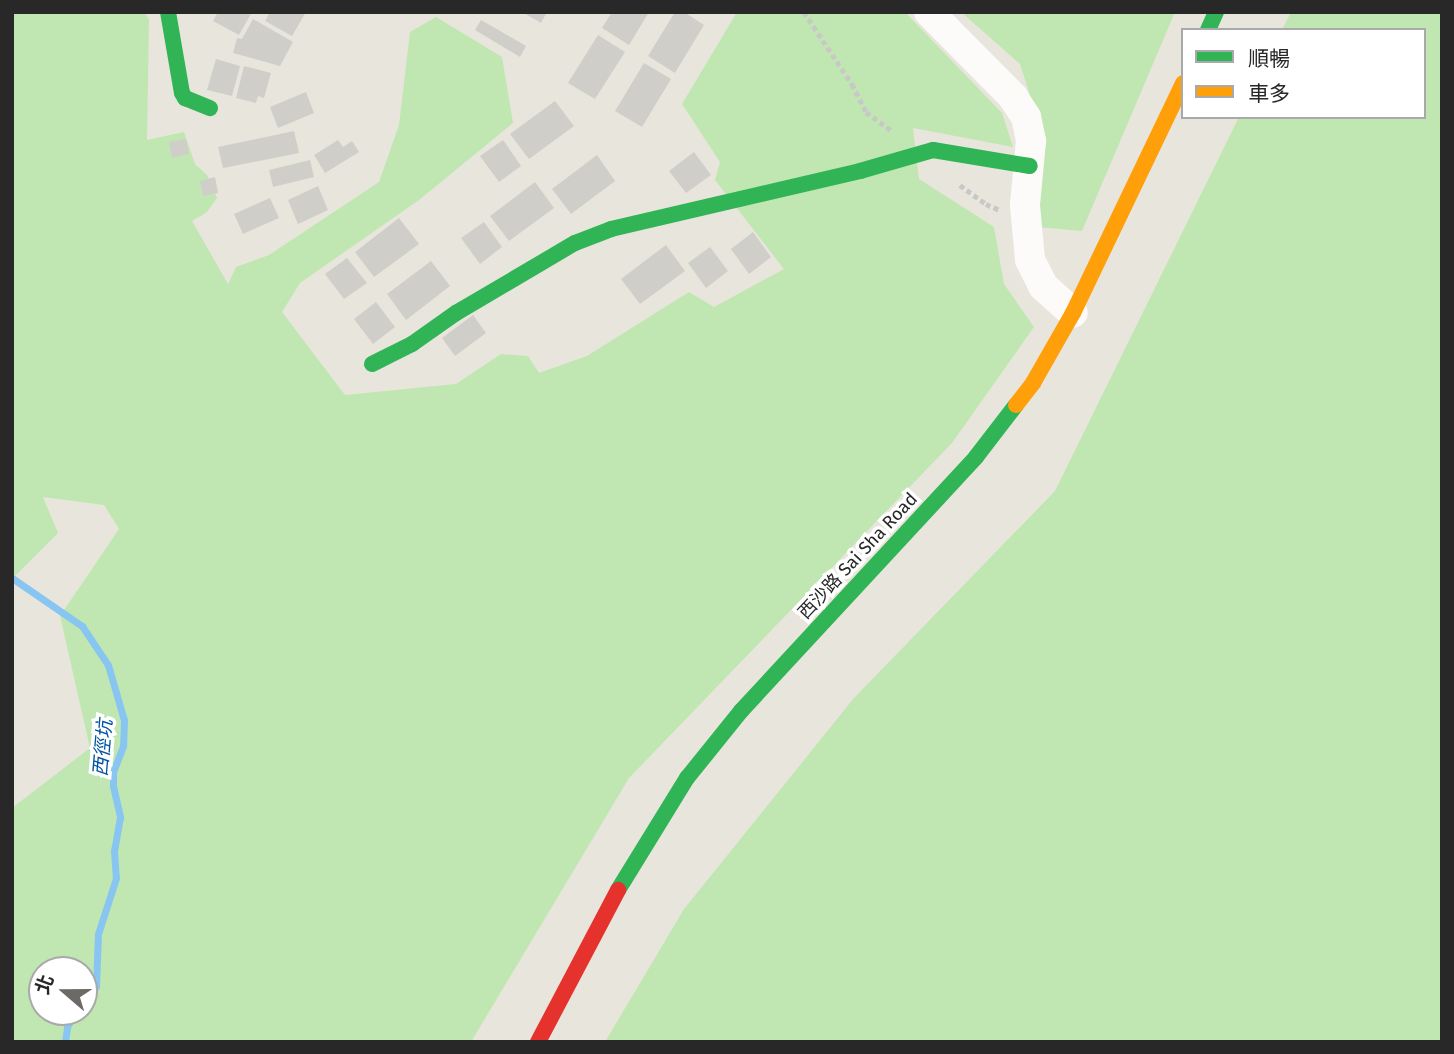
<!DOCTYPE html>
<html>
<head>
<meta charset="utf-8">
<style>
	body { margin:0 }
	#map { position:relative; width:1454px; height:1054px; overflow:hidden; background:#e8e5dc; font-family:"Fira Sans","Noto Sans TC",sans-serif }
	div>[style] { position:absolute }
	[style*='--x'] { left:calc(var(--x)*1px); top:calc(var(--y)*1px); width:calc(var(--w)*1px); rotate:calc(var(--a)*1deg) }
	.green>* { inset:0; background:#c0e7b1 }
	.stream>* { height:7px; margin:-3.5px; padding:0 3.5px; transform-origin:3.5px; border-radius:3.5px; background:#88c6f1 }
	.building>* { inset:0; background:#d0cec8 }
	.path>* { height:4.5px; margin-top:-2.25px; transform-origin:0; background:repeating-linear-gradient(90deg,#c9c8c7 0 5px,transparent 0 8.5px) }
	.street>* { height:30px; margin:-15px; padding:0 15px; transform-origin:15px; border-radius:15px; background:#fcfbfa }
	.fast>* { height:16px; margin:-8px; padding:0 8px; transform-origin:8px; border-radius:8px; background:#30b455 }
	.slow>* { height:16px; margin:-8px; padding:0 8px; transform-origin:8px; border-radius:8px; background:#ff9f0a }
	.jam>* { height:16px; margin:-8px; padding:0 8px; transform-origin:8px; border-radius:8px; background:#e5322d }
	span { translate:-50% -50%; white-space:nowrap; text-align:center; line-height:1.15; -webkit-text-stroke:7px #fff; paint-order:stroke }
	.street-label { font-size:18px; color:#282828 }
	.water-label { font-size:19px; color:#0052a4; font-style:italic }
	.frame { position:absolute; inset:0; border:14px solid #282828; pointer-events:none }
	.legend { position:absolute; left:1181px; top:28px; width:245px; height:91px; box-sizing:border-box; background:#fff; border:2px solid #a9a9a9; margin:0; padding:9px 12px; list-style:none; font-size:21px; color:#282828 }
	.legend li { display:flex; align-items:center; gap:14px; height:35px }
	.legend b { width:35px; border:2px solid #a9a9a9 }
	.north { position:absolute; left:28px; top:956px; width:70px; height:70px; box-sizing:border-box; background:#fff; border:2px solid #a9a9a9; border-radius:50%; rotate:290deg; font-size:19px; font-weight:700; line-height:28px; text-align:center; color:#282828 }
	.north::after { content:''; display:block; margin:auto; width:24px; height:32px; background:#6b6a67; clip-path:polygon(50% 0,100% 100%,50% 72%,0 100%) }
</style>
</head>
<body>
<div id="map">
	<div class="green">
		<div style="clip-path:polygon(evenodd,12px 12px,144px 12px,149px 19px,147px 140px,184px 132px,195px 164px,207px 175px,217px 198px,207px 212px,192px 221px,228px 284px,236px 267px,269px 255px,379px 182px,399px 125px,410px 32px,436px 17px,502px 57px,513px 123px,419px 200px,300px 283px,282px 312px,345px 395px,456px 384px,501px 354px,528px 356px,539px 373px,587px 356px,689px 292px,714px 307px,784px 269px,715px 180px,720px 162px,682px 104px,737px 12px,905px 12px,1002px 113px,1013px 147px,913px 128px,919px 179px,994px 227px,1004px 284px,1034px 327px,952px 443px,629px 778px,471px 1042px,12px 1042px,12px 808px,90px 748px,60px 616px,119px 529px,104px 505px,43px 497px,58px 533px,12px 579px,12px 12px,42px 970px,84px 970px,84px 1012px,42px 1012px,42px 970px)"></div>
		<div style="clip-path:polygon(961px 12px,1175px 12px,1082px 231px,1037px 227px,1044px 139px,1020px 64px)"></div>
		<div style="clip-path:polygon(1291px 12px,1442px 12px,1442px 1042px,605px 1042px,684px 909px,854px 698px,1055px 491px,1239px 117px,1424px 117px,1424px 30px,1282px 30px)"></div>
	</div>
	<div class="stream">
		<div style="--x:12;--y:578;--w:85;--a:34.4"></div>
		<div style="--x:82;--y:626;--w:47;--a:56.3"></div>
		<div style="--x:108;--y:665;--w:57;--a:73.8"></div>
		<div style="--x:124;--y:720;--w:26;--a:92"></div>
		<div style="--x:123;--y:746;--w:28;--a:111"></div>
		<div style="--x:113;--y:772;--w:14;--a:90"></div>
		<div style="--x:113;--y:786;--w:32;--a:77"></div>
		<div style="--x:120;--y:817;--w:35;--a:100"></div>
		<div style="--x:114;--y:851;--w:27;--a:86"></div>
		<div style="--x:116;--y:878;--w:59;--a:107.8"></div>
		<div style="--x:98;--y:934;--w:52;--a:92.2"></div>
		<div style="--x:96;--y:986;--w:22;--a:124"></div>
		<div style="--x:65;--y:1042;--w:15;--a:-82"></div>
		<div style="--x:67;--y:1027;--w:17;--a:-62"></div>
	</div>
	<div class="building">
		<div style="clip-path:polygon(218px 12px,252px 12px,239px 35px,213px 21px)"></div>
		<div style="clip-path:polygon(270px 12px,306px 12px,292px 36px,265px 21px)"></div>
		<div style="clip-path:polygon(522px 12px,547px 12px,541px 23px)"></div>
		<div style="clip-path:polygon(612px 12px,649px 12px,629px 45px,602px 28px)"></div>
		<div style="clip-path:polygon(675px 12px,684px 12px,704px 25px,675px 73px,648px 56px)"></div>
		<div style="clip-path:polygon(253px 19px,293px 42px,280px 66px,233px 53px,237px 38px,242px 39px)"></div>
		<div style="clip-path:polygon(481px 20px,526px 46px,520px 57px,475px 30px)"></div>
		<div style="clip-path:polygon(598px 35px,625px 52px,595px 99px,568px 83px)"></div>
		<div style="clip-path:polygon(216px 59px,240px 66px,232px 96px,207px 90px)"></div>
		<div style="clip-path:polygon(644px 63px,671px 79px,642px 127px,615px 111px)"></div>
		<div style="clip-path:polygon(244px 66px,271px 73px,264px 98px,258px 96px,256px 103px,236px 98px)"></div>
		<div style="clip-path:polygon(306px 92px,314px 113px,278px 128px,270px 107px)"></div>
		<div style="clip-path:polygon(555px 101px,574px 126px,529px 159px,510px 134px)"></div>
		<div style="clip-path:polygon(294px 131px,299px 153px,223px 168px,218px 147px)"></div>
		<div style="clip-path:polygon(186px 139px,189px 154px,172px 158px,169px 142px)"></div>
		<div style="clip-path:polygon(338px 140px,343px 147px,352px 141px,359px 152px,325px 173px,314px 155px)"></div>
		<div style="clip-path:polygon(503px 140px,521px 166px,499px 182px,480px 156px)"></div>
		<div style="clip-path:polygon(694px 152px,711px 175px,686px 193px,669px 171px)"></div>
		<div style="clip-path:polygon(597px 155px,615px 181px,571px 214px,552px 189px)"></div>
		<div style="clip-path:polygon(310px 160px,314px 177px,273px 187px,269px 170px)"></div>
		<div style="clip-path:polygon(215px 177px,218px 193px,203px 196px,200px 181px)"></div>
		<div style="clip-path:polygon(535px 182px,554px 208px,509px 241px,490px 216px)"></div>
		<div style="clip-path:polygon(318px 186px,328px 210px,298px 224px,288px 200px)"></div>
		<div style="clip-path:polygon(270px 198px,279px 218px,243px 234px,234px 214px)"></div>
		<div style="clip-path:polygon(399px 218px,419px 244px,374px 277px,355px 252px)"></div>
		<div style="clip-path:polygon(484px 222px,502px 247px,480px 264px,461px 238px)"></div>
		<div style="clip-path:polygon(753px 232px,771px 257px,749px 274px,731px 249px)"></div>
		<div style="clip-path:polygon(666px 245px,685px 271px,640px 304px,621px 279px)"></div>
		<div style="clip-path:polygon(710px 247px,728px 271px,706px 288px,688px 263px)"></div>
		<div style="clip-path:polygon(347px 258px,367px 283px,344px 299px,325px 274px)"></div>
		<div style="clip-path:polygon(431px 261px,450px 286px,406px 320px,387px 294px)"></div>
		<div style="clip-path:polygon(376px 302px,395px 327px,373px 344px,354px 319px)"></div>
		<div style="clip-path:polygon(473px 315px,486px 333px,455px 356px,442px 338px)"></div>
	</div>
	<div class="path">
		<div style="--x:804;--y:12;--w:87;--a:56.3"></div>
		<div style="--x:852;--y:84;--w:31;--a:63"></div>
		<div style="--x:866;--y:112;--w:32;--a:36"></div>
		<div style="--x:960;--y:185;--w:32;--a:36"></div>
		<div style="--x:986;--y:204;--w:15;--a:23"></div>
	</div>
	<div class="street">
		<div style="--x:929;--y:12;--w:120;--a:45.3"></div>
		<div style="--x:1013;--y:97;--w:24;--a:57"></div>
		<div style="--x:1026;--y:117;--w:25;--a:78"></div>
		<div style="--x:1031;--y:141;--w:64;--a:95.4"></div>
		<div style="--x:1025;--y:205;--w:55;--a:84.8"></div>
		<div style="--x:1030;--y:260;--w:29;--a:63"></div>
		<div style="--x:1043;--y:286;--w:40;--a:42"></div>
	</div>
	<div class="fast">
		<div style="--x:168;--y:12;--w:82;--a:80.2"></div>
		<div style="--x:182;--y:93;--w:6;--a:59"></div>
		<div style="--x:185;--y:98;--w:27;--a:22"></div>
		<div style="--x:1208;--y:30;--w:20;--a:-66"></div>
		<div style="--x:372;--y:364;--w:45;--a:-26.6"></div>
		<div style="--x:412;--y:344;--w:54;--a:-35.2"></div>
		<div style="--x:456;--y:313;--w:138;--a:-30.5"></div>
		<div style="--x:575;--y:243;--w:39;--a:-21"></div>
		<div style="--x:611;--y:229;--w:256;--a:-13.1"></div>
		<div style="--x:860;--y:171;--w:76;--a:-16"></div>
		<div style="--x:933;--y:150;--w:98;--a:9.4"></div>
		<div style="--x:618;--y:890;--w:132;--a:-58.4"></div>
		<div style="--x:687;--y:778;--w:86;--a:-51.1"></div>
		<div style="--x:741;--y:711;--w:346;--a:-47.2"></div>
		<div style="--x:976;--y:457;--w:66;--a:-52.4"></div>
	</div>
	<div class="slow">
		<div style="--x:1016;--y:405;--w:28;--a:-52"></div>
		<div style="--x:1033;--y:383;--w:81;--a:-60.3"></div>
		<div style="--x:1073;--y:313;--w:255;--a:-64.4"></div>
	</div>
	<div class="jam">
		<div style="--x:538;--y:1042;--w:172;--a:-62.2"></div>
	</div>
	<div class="street-label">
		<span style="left:858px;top:556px;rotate:-47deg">西沙路 Sai Sha Road</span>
	</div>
	<div class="water-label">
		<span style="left:103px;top:748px;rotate:-85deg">西徑坑</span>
	</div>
	<div class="frame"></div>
	<ul class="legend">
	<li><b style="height:9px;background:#30b455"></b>順暢</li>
	<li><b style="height:9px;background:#ff9f0a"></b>車多</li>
	</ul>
	<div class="north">北</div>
</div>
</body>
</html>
